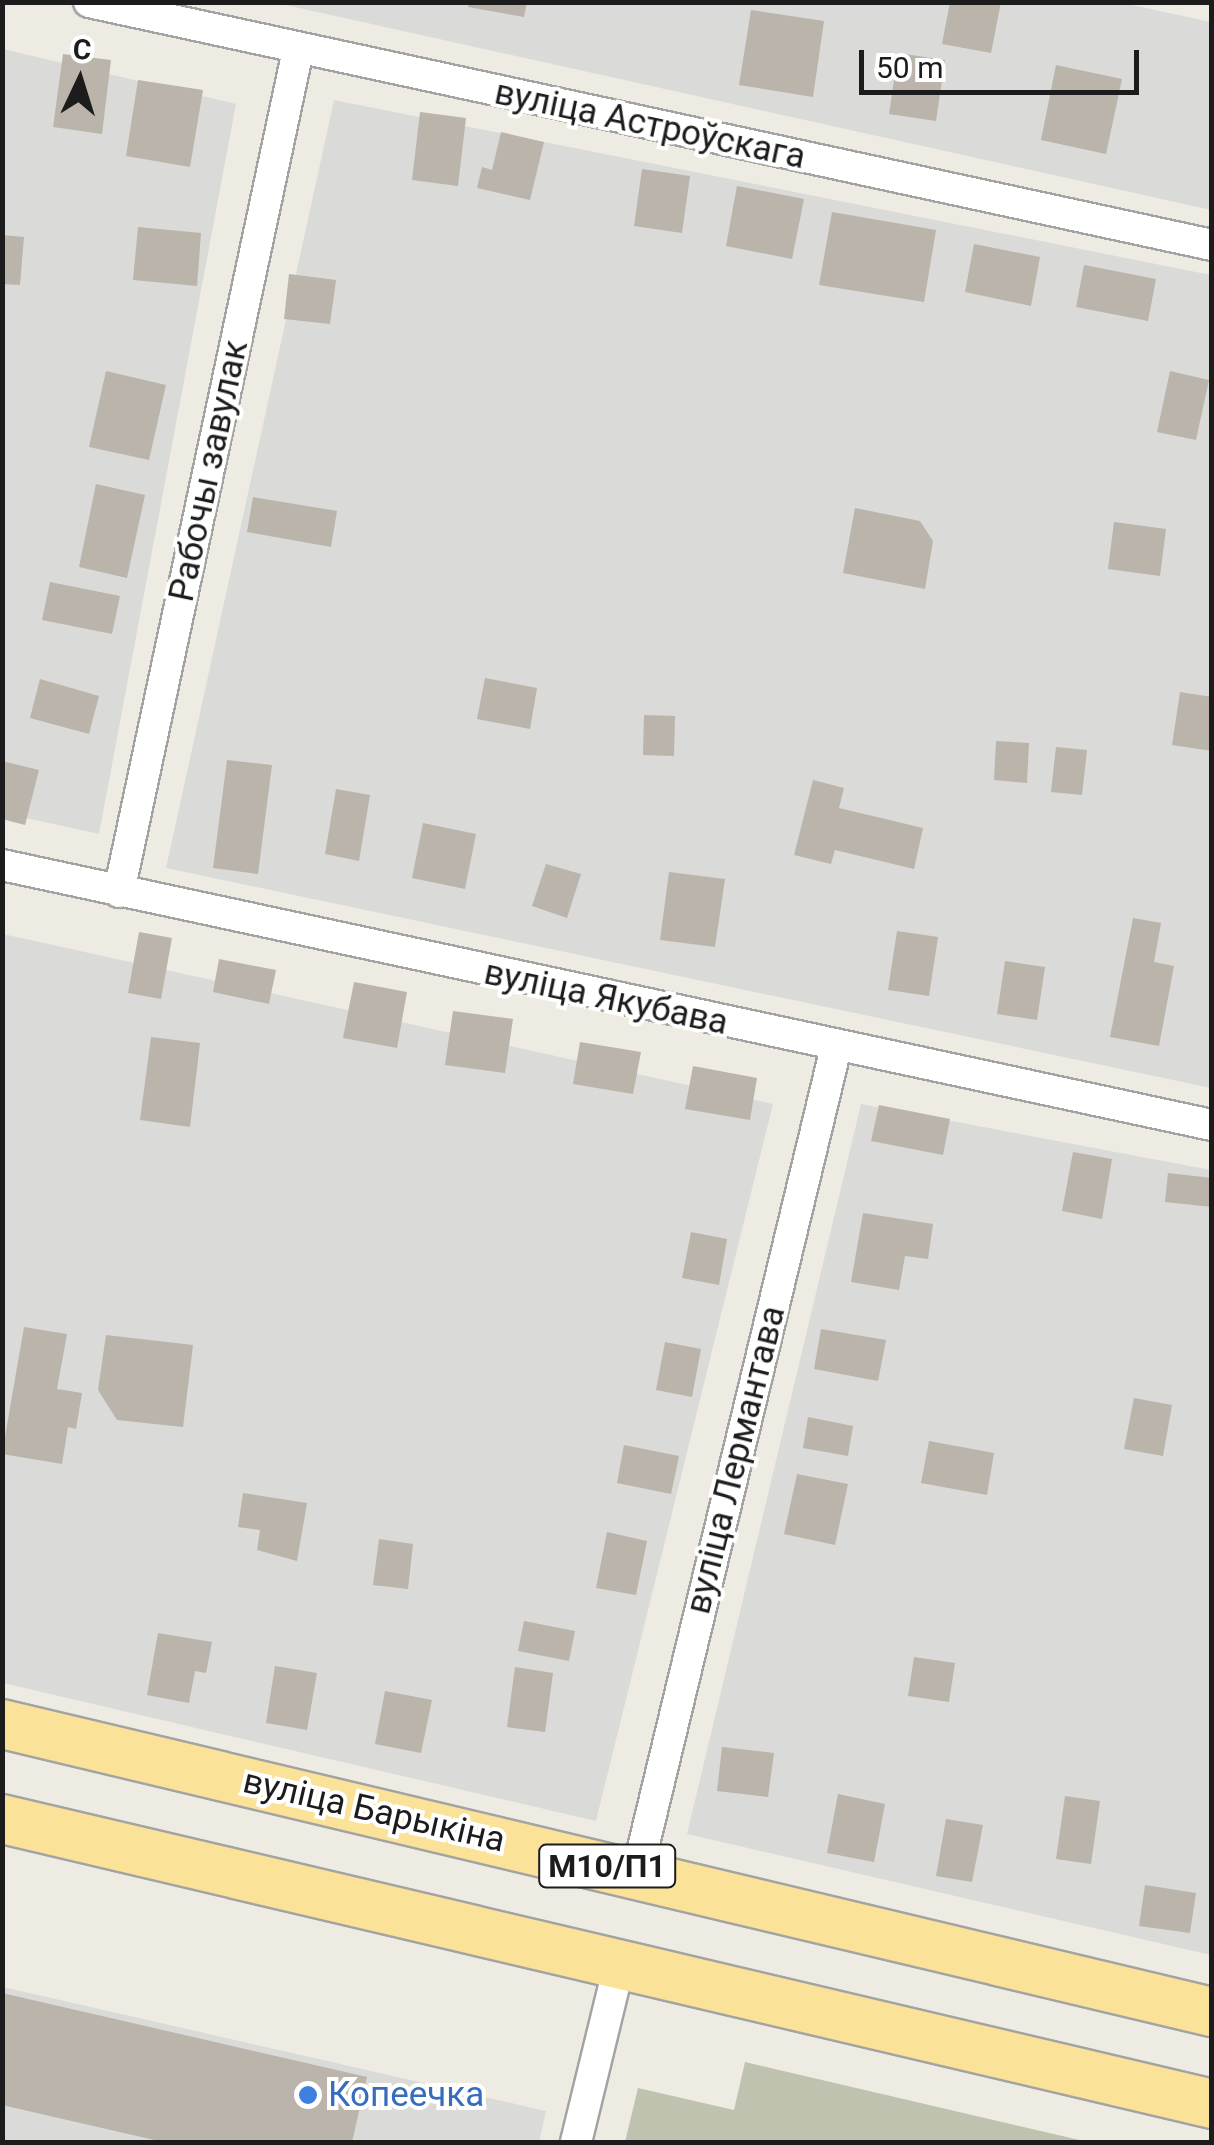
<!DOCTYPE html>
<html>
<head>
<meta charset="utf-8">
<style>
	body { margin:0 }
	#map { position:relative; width:1214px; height:2145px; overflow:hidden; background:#eeece2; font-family:Roboto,sans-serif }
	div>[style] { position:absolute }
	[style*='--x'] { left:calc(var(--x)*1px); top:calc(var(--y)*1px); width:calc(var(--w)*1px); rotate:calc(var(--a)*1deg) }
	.residential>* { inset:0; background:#dadad9 }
	.construction>* { inset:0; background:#bfc2ae }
	.building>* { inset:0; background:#bab4ab }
	.roads { filter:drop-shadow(2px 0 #a3a3a3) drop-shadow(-2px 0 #a3a3a3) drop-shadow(0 2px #a3a3a3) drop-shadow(0 -2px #a3a3a3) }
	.street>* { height:30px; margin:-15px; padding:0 15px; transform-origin:15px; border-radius:15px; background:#fff }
	.primary>* { height:48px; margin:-24px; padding:0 24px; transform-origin:24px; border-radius:24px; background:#fbe299 }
	.dots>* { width:28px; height:28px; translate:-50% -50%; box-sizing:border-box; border:5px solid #fff; border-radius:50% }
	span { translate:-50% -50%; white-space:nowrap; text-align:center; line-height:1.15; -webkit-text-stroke:8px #fff; paint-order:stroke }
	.shield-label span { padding:2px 8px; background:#fff; border:2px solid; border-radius:8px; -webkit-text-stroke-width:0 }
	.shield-label { font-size:32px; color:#1c1c1c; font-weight:700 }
	.street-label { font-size:35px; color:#1c1c1c }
	.shop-label { font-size:35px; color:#366cbe }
	.left { translate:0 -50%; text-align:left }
	.frame { position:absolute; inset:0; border:5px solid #1c1c1c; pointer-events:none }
	.north { position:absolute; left:30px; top:30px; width:100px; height:100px; -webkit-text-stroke:8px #fff; paint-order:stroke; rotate:4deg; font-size:28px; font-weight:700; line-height:40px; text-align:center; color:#1c1c1c }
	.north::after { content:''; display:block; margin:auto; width:35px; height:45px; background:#1c1c1c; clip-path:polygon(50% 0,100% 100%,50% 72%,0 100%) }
	.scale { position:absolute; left:859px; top:50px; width:280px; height:45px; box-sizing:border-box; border:5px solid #1c1c1c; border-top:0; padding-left:12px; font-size:30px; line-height:35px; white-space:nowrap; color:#1c1c1c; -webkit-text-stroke:8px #fff; paint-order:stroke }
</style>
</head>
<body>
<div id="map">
	<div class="residential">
		<div style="clip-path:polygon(277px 3px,1123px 3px,1211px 22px,1211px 210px)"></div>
		<div style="clip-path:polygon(3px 49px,236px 104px,99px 834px,3px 813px)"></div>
		<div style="clip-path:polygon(334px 100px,1211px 275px,1211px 1088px,166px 868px)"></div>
		<div style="clip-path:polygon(3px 934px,773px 1104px,596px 1821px,3px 1683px)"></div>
		<div style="clip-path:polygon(861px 1104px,1211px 1170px,1211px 1955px,687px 1834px)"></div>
		<div style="clip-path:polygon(3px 1987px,546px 2111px,539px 2142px,3px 2142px)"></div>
	</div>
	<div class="construction">
		<div style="clip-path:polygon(745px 2062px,1088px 2142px,625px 2142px,638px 2088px,734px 2110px)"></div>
	</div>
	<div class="building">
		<div style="clip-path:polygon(469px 2px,527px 2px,524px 17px,468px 7px)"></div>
		<div style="clip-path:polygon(950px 2px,1001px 2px,991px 53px,942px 44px)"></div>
		<div style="clip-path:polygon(751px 10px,824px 21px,813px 97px,739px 85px)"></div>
		<div style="clip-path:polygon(898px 53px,945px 60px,936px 121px,889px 114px)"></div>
		<div style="clip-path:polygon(63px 54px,111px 60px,102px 134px,53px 127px)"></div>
		<div style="clip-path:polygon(1056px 65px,1122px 79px,1106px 154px,1041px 140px)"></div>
		<div style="clip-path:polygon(138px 80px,203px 90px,190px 167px,126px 156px)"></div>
		<div style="clip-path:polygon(420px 112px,466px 118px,458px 186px,412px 180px)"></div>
		<div style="clip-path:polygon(501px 132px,544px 142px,530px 200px,477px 188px,482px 167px,492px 170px)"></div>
		<div style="clip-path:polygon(642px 169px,690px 176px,682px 233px,634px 226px)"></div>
		<div style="clip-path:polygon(737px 186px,804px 199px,792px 259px,726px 246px)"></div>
		<div style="clip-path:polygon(832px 212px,936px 230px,924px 302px,819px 285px)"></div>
		<div style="clip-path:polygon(138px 227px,201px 233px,197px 286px,133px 280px)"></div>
		<div style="clip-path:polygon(2px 235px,24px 237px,20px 285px,2px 284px)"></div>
		<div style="clip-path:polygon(974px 244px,1040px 257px,1031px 306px,965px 292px)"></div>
		<div style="clip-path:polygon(1084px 265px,1156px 279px,1148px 321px,1076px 307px)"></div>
		<div style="clip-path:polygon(289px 274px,336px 280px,330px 324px,284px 319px)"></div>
		<div style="clip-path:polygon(106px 371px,166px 385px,149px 460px,89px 447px)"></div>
		<div style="clip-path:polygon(1170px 371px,1209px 380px,1196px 440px,1157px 432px)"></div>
		<div style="clip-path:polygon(96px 484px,145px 495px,127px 578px,79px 567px)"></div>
		<div style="clip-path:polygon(253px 497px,337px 511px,331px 547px,247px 532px)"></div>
		<div style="clip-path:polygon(855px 508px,920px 521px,933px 541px,925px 589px,843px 573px)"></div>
		<div style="clip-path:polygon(1114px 522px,1166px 529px,1160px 576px,1108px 569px)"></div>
		<div style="clip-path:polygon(50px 582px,120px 596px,112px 634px,42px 620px)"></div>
		<div style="clip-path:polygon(485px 678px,537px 688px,530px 729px,477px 719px)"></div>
		<div style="clip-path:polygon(40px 679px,99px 696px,89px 734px,30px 718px)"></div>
		<div style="clip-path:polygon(1180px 692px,1212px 697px,1212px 751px,1172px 745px)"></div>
		<div style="clip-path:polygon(644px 715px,675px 716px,674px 756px,643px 755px)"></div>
		<div style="clip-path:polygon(996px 741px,1029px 743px,1027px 783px,994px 780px)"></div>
		<div style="clip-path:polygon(1056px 747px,1087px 750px,1082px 795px,1051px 792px)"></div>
		<div style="clip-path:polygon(227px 760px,272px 765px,258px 874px,213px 868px)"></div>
		<div style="clip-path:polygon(2px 761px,39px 770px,25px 825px,2px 819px)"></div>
		<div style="clip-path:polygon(813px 780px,844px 788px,839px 808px,923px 828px,914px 869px,835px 850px,831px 864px,794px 855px)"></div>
		<div style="clip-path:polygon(336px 789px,370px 795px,359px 861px,325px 854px)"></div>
		<div style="clip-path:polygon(423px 823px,476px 834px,465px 889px,412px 878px)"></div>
		<div style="clip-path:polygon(546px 864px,581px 874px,567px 918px,532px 906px)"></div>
		<div style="clip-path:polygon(669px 872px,725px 879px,715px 947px,660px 940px)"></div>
		<div style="clip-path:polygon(1133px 918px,1161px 923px,1154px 962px,1174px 966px,1159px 1046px,1110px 1037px)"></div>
		<div style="clip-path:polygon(897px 931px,938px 937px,929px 996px,888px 990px)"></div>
		<div style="clip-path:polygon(139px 932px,172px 938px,161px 999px,128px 993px)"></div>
		<div style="clip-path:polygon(219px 959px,276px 970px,269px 1004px,213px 992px)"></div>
		<div style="clip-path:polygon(1005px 961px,1045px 967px,1037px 1020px,997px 1014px)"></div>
		<div style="clip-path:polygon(354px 982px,407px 992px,397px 1048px,343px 1038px)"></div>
		<div style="clip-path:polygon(453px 1011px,513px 1019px,505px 1073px,445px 1065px)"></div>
		<div style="clip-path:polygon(151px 1037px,200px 1043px,190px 1127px,140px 1120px)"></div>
		<div style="clip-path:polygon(580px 1042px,641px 1052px,633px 1094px,573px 1084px)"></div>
		<div style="clip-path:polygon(693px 1066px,757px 1078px,750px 1120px,685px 1109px)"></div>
		<div style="clip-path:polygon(879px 1105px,950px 1119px,943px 1155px,871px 1141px)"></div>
		<div style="clip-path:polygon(1073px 1152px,1112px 1159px,1102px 1219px,1062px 1211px)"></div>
		<div style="clip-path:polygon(1168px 1173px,1212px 1178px,1212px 1207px,1165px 1202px)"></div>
		<div style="clip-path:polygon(863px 1213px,933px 1224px,928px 1259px,905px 1256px,899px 1290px,851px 1282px)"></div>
		<div style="clip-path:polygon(691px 1232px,727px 1239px,719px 1285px,682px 1278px)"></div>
		<div style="clip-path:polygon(24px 1327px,67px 1334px,57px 1389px,82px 1393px,76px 1429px,68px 1427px,62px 1464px,2px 1454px)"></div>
		<div style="clip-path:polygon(821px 1329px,886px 1340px,878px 1381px,814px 1369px)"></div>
		<div style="clip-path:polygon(106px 1335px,193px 1345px,183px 1427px,117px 1420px,98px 1390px)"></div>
		<div style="clip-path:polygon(665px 1342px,701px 1349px,692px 1397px,656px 1390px)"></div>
		<div style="clip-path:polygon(1134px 1398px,1172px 1405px,1163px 1456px,1124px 1449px)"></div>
		<div style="clip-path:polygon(808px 1417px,853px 1426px,848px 1456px,803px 1448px)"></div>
		<div style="clip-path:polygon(929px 1441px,994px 1453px,987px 1495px,921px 1483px)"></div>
		<div style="clip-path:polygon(624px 1445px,679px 1456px,671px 1494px,617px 1483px)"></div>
		<div style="clip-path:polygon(797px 1474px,848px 1484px,835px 1545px,784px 1534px)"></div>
		<div style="clip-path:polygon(243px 1493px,307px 1503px,297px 1561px,257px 1550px,260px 1530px,238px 1527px)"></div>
		<div style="clip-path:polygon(607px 1532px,647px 1541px,636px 1595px,596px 1588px)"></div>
		<div style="clip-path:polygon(379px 1539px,413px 1544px,408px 1589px,373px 1585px)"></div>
		<div style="clip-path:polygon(524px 1621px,575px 1631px,569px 1661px,518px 1651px)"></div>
		<div style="clip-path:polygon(158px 1633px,212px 1642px,206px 1673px,195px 1671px,189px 1703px,147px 1695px)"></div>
		<div style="clip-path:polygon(914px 1657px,955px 1663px,949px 1702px,908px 1696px)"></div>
		<div style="clip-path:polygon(275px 1666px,317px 1673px,307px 1730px,266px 1723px)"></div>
		<div style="clip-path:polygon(515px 1667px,553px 1673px,545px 1732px,507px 1727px)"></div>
		<div style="clip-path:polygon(385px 1691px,432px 1700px,421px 1753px,375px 1744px)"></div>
		<div style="clip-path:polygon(722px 1747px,774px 1753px,768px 1797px,717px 1791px)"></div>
		<div style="clip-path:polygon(838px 1794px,885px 1804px,874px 1862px,827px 1853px)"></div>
		<div style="clip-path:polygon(1065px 1796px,1100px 1801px,1091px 1864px,1056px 1859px)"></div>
		<div style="clip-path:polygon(946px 1819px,983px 1825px,972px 1882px,936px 1876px)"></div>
		<div style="clip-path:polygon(1145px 1885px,1196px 1893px,1190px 1933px,1139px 1926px)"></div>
		<div style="clip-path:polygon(2px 1993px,367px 2077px,352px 2142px,163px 2142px,2px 2105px)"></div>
	</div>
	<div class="roads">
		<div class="street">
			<div style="--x:89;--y:2;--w:1149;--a:12.21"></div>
			<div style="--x:2;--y:865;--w:1238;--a:12.13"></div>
			<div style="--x:119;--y:892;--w:861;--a:-78"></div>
			<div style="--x:637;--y:1873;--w:850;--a:-76.45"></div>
			<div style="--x:576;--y:2142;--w:185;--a:-76.3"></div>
		</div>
		<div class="primary">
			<div style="--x:2;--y:1724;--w:1244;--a:13.39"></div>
			<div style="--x:2;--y:1819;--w:1243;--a:13.25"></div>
		</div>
	</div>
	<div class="dots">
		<div style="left:308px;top:2095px;background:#3f7fe0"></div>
	</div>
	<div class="shield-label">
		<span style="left:607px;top:1866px">М10/П1</span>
	</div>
	<div class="street-label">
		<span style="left:650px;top:125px;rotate:12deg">вуліца Астроўскага</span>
		<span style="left:209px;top:471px;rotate:-78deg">Рабочы завулак</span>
		<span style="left:606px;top:998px;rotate:12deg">вуліца Якубава</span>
		<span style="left:736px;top:1460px;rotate:-76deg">вуліца Лермантава</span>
		<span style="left:374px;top:1811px;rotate:13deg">вуліца Барыкіна</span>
	</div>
	<div class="shop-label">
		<span class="left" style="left:328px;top:2095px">Копеечка</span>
	</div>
	<div class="frame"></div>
	<div class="north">С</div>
	<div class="scale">50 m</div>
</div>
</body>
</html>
